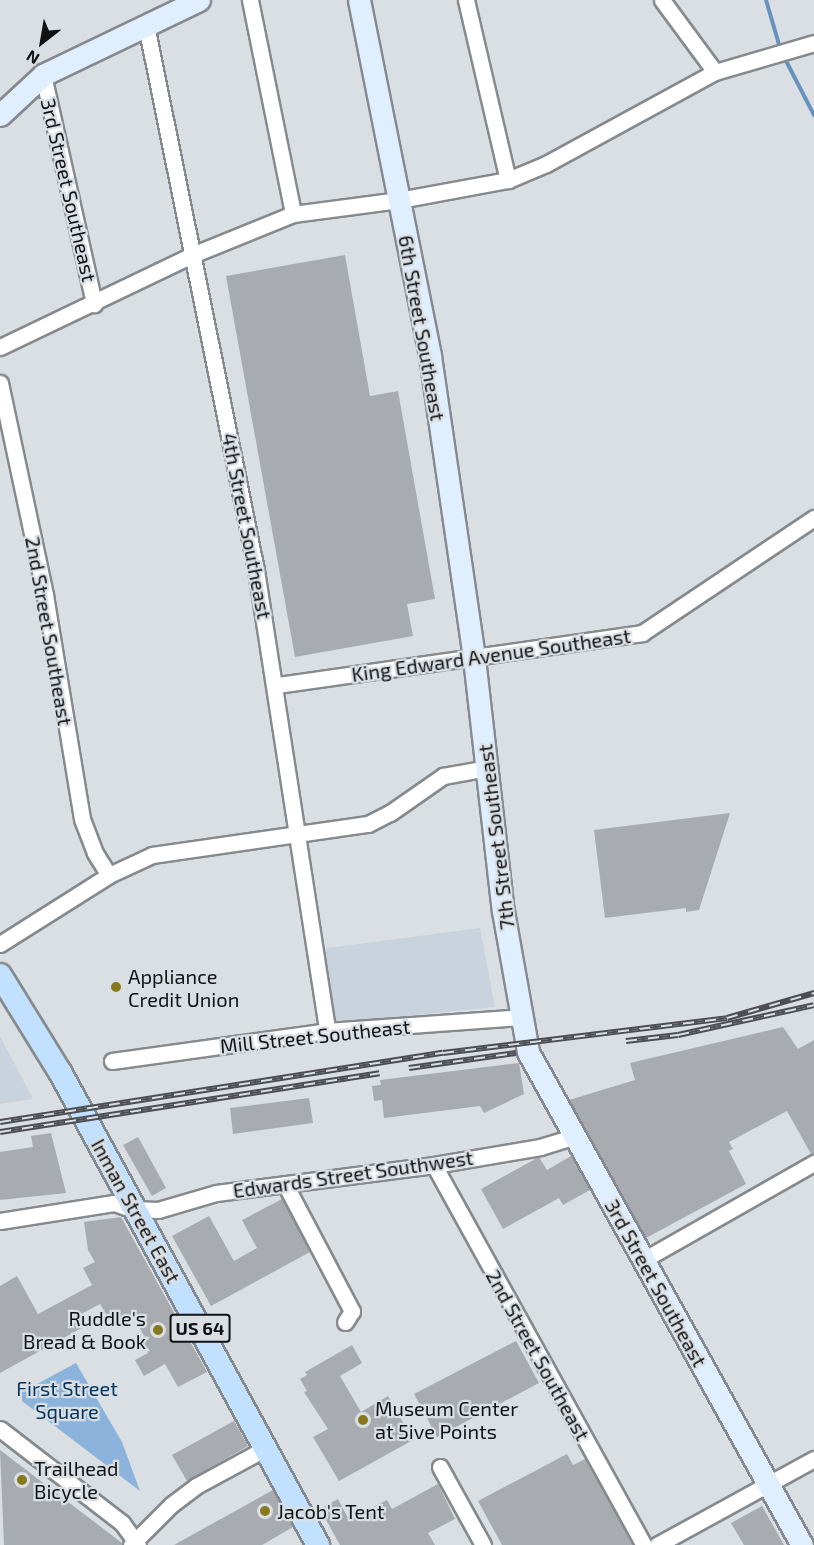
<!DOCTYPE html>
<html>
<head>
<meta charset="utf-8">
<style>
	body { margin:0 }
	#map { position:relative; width:814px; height:1545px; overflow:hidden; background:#dadfe3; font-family:"Exo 2",sans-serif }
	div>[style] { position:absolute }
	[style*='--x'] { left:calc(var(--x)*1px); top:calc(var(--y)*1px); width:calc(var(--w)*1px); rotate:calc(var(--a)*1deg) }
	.built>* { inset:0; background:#c9d3dd }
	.green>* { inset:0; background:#8bb3dc }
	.stream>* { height:4px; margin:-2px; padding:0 2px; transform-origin:2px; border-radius:2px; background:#6892be }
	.building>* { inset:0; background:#a8acb1 }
	.roads { filter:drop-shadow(2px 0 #868a8e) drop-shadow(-2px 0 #868a8e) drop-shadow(0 2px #868a8e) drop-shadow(0 -2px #868a8e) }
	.street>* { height:15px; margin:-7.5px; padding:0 7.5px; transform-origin:7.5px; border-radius:7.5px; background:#fff }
	.secondary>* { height:21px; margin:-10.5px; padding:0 10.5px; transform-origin:10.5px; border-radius:10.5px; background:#e0efff }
	.primary>* { height:22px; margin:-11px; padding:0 11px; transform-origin:11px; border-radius:11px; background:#c2e0ff }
	.rail>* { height:6px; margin-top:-3px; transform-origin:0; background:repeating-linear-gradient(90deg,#dadfe3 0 11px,#4c4e51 0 22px); box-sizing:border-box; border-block:2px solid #4c4e51 }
	.dots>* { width:16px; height:16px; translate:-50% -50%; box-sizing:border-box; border:3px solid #dadfe3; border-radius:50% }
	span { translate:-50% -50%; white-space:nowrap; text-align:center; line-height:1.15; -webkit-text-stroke:4.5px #dadfe3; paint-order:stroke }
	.shield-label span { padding:2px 4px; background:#dadfe3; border:2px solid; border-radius:4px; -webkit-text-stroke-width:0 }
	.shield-label { font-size:18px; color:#111214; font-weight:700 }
	.street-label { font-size:20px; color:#111214 }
	.poi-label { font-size:20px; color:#111214 }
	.left { translate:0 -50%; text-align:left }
	.right { translate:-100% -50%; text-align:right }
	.park-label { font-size:20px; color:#043660 }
	.north { position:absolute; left:12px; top:12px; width:60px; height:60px; -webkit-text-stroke:4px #dadfe3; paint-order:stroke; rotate:211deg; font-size:16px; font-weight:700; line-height:24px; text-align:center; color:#111214 }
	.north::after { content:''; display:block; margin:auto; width:21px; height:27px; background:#111214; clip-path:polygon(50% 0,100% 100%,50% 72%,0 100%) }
</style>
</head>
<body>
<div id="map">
	<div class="built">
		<div style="clip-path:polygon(480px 928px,495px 1007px,334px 1023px,321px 949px)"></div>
		<div style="clip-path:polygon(0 1036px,33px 1099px,0 1104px)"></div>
	</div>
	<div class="green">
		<div style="clip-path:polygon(76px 1363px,122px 1442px,140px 1491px,22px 1401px,22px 1392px)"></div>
	</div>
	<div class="stream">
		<div style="--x:766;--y:0;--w:50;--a:73.7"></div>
		<div style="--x:783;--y:55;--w:68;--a:62.7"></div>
	</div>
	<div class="building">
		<div style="clip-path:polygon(345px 255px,370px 396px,398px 391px,435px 599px,407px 604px,413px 636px,295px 657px,226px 276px)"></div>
		<div style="clip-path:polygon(730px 813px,699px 910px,686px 912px,686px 908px,605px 918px,594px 830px)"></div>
		<div style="clip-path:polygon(783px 1027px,798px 1049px,814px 1040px,814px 1153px,811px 1154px,787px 1111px,729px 1142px,733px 1149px,729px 1151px,746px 1184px,646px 1238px,569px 1100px,635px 1080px,630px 1063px)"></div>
		<div style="clip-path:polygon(519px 1063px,524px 1094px,484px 1113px,480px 1106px,384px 1118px,382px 1100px,374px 1101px,372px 1086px,381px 1085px,380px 1080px)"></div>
		<div style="clip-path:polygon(309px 1098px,313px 1123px,233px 1134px,230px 1108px)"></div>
		<div style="clip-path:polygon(51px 1133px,66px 1193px,0 1200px,0 1152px,33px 1147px,31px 1136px)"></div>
		<div style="clip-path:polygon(138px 1137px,166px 1188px,152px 1196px,123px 1145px)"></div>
		<div style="clip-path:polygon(571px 1156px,590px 1190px,563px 1205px,559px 1198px,503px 1229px,481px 1189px,539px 1157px,547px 1170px)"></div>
		<div style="clip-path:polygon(282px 1199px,310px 1252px,211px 1306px,172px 1236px,209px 1216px,234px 1261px,257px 1248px,242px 1220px)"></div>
		<div style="clip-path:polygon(121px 1217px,207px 1372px,178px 1387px,165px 1364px,144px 1376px,135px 1360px,148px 1353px,142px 1343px,147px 1341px,133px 1316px,114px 1327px,100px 1304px,81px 1314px,87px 1325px,0 1373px,0 1286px,17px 1276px,38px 1314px,92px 1285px,83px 1268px,95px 1262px,88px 1250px,84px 1222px)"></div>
		<div style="clip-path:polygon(516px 1341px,539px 1383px,437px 1437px,414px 1394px)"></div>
		<div style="clip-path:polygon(352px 1345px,362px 1363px,340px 1376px,361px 1412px,388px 1396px,413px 1440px,339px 1481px,313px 1437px,328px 1429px,304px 1392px,307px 1391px,300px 1379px,307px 1375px,305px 1372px)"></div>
		<div style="clip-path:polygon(234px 1421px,248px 1446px,187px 1481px,172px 1455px)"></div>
		<div style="clip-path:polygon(0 1450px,122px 1543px,122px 1545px,4px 1545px)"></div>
		<div style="clip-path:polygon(567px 1454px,573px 1465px,585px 1459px,633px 1545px,502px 1545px,478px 1501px)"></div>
		<div style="clip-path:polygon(438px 1484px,455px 1519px,428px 1533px,435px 1545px,340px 1545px,320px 1509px,338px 1499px,349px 1520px,387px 1500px,392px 1509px)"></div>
		<div style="clip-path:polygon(273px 1490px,293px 1527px,262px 1545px,174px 1545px)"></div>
		<div style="clip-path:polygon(762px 1506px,766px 1513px,784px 1545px,744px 1545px,731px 1523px)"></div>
	</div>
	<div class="roads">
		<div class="street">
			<div style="--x:250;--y:0;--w:218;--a:78.6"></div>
			<div style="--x:466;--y:0;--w:185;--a:76.9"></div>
			<div style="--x:662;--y:0;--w:89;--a:53.6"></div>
			<div style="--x:146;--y:25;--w:556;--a:78.59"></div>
			<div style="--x:256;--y:570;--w:466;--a:81.2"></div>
			<div style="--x:43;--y:75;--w:235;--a:77.4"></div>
			<div style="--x:0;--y:347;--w:213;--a:-25.6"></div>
			<div style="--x:192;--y:255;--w:109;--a:-22.1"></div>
			<div style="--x:293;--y:214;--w:107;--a:-7.5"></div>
			<div style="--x:399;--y:200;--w:111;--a:-10.4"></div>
			<div style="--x:508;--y:180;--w:41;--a:-22.8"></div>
			<div style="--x:546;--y:164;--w:192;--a:-28.6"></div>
			<div style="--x:715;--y:72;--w:103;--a:-16.3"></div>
			<div style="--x:0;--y:383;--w:217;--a:78"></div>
			<div style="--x:45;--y:595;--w:227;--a:80.6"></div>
			<div style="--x:82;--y:819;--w:36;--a:69"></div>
			<div style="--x:95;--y:853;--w:26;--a:58"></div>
			<div style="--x:277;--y:685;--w:369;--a:-8.1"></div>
			<div style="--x:642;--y:633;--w:207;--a:-33.8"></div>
			<div style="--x:0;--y:944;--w:129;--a:-32.3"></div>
			<div style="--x:109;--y:875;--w:47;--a:-24.9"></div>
			<div style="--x:152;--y:855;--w:218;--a:-8.2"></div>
			<div style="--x:368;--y:824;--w:25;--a:-27"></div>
			<div style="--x:390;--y:813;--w:65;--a:-34.9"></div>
			<div style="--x:443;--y:776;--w:46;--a:-10.1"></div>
			<div style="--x:112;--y:1061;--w:217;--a:-7.9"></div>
			<div style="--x:327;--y:1031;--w:194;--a:-4.1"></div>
			<div style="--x:434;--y:1165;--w:434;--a:61.1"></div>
			<div style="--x:285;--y:1184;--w:144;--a:62.2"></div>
			<div style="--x:352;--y:1311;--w:13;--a:122"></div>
			<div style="--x:0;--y:1221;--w:115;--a:-9"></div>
			<div style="--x:114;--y:1203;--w:18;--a:19"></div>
			<div style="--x:131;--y:1209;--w:27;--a:2"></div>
			<div style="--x:158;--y:1210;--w:60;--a:-16.3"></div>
			<div style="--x:216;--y:1193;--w:220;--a:-7.3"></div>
			<div style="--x:434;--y:1165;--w:108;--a:-9.6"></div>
			<div style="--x:540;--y:1147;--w:34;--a:-17"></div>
			<div style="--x:643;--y:1260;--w:197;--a:-29.6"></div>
			<div style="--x:0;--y:1429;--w:154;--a:37.6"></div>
			<div style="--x:122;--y:1523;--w:27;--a:54"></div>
			<div style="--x:440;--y:1467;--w:89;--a:61.1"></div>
			<div style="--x:131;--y:1545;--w:57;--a:-45"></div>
			<div style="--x:171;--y:1505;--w:31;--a:-37"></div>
			<div style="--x:196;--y:1486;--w:80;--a:-28.5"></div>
			<div style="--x:657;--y:1545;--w:179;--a:-28.7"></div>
		</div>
		<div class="secondary">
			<div style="--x:359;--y:0;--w:363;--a:78.7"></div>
			<div style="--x:430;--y:356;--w:305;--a:81.7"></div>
			<div style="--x:474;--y:658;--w:255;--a:83.5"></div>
			<div style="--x:503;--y:911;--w:143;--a:79.9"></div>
			<div style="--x:528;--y:1052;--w:564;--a:60.94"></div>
			<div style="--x:0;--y:115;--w:59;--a:-42.9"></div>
			<div style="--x:43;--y:75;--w:173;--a:-25.7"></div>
		</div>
		<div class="primary">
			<div style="--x:0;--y:975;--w:114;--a:58.3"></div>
			<div style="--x:60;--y:1072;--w:539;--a:61.39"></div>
		</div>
	</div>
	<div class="rail">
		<div style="--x:626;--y:1041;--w:52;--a:-6.6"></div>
		<div style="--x:678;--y:1035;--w:139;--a:-12.4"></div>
		<div style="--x:409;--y:1068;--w:108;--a:-8"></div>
		<div style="--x:0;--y:1122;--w:448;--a:-8.9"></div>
		<div style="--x:443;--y:1053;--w:286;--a:-7"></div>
		<div style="--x:727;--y:1018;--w:91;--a:-16"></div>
		<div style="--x:0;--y:1132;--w:384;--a:-8.8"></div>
	</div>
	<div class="dots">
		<div style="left:116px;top:987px;background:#87791e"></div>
		<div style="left:158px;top:1330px;background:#87791e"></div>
		<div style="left:363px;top:1420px;background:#87791e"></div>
		<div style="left:22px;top:1480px;background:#87791e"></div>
		<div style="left:265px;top:1511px;background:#87791e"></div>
	</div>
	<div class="shield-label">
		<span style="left:200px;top:1328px">US 64</span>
	</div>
	<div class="street-label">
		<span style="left:69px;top:190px;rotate:77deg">3rd Street Southeast</span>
		<span style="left:422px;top:328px;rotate:80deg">6th Street Southeast</span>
		<span style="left:247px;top:526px;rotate:79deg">4th Street Southeast</span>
		<span style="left:49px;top:631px;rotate:80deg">2nd Street Southeast</span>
		<span style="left:491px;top:655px;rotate:-8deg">King Edward Avenue Southeast</span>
		<span style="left:496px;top:837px;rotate:-97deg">7th Street Southeast</span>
		<span style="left:315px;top:1036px;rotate:-6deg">Mill Street Southeast</span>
		<span style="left:353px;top:1174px;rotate:-8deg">Edwards Street Southwest</span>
		<span style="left:136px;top:1211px;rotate:61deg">Inman Street East</span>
		<span style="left:656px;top:1283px;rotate:61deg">3rd Street Southeast</span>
		<span style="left:538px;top:1355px;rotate:61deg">2nd Street Southeast</span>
	</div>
	<div class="poi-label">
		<span class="left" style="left:128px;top:988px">Appliance<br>Credit Union</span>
		<span class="right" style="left:146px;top:1330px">Ruddle's<br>Bread &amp; Book</span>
		<span class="left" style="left:375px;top:1420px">Museum Center<br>at 5ive Points</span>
		<span class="left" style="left:34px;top:1480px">Trailhead<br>Bicycle</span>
		<span class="left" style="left:277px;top:1511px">Jacob's Tent</span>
	</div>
	<div class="park-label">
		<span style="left:67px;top:1400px">First Street<br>Square</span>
	</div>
	<div class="north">N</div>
</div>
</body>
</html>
